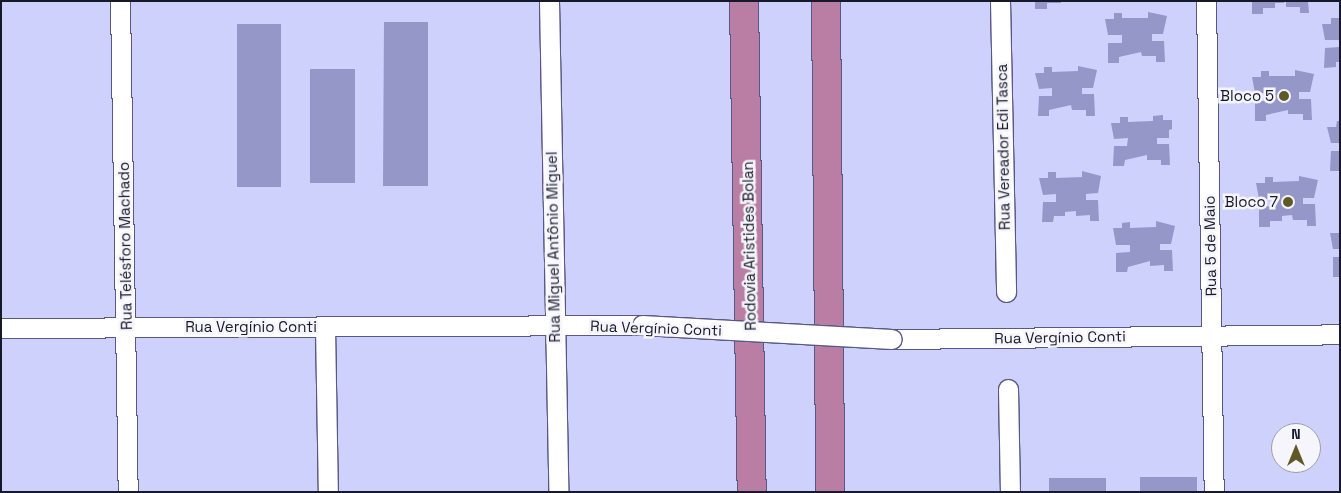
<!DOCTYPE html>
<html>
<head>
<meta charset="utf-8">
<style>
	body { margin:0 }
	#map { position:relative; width:1341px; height:493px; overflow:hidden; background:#ced1fb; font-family:"Space Grotesk",sans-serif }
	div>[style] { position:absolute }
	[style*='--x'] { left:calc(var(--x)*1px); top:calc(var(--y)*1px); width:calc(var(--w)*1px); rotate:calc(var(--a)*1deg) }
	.building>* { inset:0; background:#9497c8 }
	.roads { filter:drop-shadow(1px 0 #565885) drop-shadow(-1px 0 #565885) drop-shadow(0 1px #565885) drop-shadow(0 -1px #565885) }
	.street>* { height:19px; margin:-9.5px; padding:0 9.5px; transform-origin:9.5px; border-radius:9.5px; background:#fff }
	.highway>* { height:28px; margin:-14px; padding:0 14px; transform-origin:14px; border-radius:14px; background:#ba7da4 }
	.bridges { filter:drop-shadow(1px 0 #565885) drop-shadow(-1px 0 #565885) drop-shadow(0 1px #565885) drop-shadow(0 -1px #565885) }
	.street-bridge>* { height:19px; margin:-9.5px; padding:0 9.5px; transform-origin:9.5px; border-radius:9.5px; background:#fff }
	.dots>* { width:14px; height:14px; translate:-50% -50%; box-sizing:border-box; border:2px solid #f5f5fb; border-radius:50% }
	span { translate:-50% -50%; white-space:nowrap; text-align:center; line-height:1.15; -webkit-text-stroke:5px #f5f5fb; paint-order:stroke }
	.poi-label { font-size:15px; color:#17182a }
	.right { translate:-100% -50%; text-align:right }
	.street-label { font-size:15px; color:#17182a }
	.frame { position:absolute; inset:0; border:2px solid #17182a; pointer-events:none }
	.north { position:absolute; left:1271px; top:423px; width:50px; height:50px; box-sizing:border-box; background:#f5f5fb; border:1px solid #9c9da7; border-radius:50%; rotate:0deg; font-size:14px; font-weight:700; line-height:20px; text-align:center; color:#17182a }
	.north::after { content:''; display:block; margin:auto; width:18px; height:22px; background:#605926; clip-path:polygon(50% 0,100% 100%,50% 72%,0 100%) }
</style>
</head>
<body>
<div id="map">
	<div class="building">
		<div style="clip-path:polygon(1035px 1px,1061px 1px,1061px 3px,1047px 3px,1047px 9px,1035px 9px)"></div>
		<div style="clip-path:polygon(1252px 1px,1284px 1px,1284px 3px,1275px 3px,1275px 8px,1263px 8px,1263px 14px,1252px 14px)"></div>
		<div style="clip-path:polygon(1286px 1px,1308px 1px,1309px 13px,1300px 13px,1300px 7px,1286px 7px)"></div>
		<div style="clip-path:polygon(1148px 12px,1167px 16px,1163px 34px,1152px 34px,1152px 41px,1164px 41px,1165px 62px,1156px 62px,1156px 56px,1142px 56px,1141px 52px,1119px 57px,1119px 63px,1108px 63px,1108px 43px,1122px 43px,1122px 35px,1108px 35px,1105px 19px,1114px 19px,1114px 13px,1122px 13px,1122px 18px,1148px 18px)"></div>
		<div style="clip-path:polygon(1331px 18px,1339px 18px,1340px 40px,1325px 40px,1322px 24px,1331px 24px)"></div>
		<div style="clip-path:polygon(384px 22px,428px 22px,428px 186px,383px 186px)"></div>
		<div style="clip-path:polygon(237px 24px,281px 24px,281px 187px,237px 187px)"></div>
		<div style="clip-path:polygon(1340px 47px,1340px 62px,1336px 62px,1336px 67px,1324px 68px,1325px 48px)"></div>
		<div style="clip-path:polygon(1078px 66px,1097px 70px,1093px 88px,1082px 88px,1082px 94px,1094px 94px,1095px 116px,1086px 116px,1086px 110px,1072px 110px,1071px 105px,1049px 110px,1049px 116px,1038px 116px,1039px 96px,1052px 96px,1052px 88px,1039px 89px,1035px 73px,1044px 73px,1044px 67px,1052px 67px,1052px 72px,1078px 71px)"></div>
		<div style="clip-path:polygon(310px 69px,355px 69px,355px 183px,310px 183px)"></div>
		<div style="clip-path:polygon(1295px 70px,1314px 74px,1310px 92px,1299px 92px,1299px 99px,1311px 99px,1312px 120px,1303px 120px,1303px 114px,1288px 114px,1288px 110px,1266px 115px,1266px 121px,1255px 121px,1255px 101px,1269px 101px,1269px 93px,1255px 93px,1252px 77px,1261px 77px,1261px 71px,1269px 71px,1269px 76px,1295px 76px)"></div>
		<div style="clip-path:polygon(1163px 115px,1163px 120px,1172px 120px,1172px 129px,1169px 130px,1169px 138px,1157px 138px,1157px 144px,1169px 144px,1170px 165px,1161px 165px,1161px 160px,1147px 160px,1147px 155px,1125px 160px,1124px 166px,1113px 166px,1114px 146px,1127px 146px,1128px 138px,1114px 139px,1111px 123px,1120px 123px,1120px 117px,1128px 117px,1128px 122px,1153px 121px,1153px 116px)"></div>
		<div style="clip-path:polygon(1337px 121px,1340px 121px,1340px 143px,1331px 143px,1327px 127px,1336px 127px)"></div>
		<div style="clip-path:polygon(1331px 151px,1340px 151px,1340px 171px,1330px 171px)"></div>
		<div style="clip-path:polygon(1082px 171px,1101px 176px,1098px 193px,1086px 194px,1086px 200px,1098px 200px,1099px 221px,1090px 221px,1090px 215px,1076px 216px,1076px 211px,1065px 212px,1065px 216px,1054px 216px,1053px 222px,1042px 222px,1043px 202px,1056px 202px,1056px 194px,1043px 195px,1039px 178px,1048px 178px,1048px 172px,1056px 172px,1056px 178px,1082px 177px)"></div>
		<div style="clip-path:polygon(1299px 176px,1318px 180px,1314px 198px,1303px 198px,1303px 204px,1315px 204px,1316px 226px,1307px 226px,1307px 220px,1293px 220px,1292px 215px,1282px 216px,1282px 221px,1270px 221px,1270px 227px,1259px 227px,1259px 207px,1273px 206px,1273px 199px,1259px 199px,1256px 183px,1265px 183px,1265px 177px,1273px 177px,1273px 182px,1299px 181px)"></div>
		<div style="clip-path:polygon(1156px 221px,1175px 226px,1171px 244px,1160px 244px,1160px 250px,1172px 250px,1173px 271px,1164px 271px,1164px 265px,1150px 266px,1150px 261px,1128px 267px,1127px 272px,1116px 272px,1116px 253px,1130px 252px,1130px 245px,1116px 245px,1113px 228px,1122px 228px,1122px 223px,1130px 222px,1130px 228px,1156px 227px)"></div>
		<div style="clip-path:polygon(1330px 233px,1340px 233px,1340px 249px,1333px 249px)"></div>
		<div style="clip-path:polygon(1333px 257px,1340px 257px,1340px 277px,1333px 277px)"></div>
		<div style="clip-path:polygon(1140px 477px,1197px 477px,1197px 492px,1140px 492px)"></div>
		<div style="clip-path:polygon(1049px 478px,1106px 478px,1106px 492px,1049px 492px)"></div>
	</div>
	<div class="roads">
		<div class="street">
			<div style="--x:120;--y:1;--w:491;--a:89.1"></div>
			<div style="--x:549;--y:1;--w:491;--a:88.9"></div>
			<div style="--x:1000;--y:1;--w:291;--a:88.8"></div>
			<div style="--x:1206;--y:1;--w:491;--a:89.1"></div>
			<div style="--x:325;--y:327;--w:165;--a:89"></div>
			<div style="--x:1;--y:328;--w:641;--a:-0.27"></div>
			<div style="--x:892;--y:339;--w:448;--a:-0.6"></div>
			<div style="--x:1008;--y:389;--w:103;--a:88.9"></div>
		</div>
		<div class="highway">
			<div style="--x:744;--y:1;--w:491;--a:89.1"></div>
			<div style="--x:826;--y:1;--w:491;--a:89.5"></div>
		</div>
	</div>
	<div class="bridges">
		<div class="street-bridge">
			<div style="--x:642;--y:325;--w:250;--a:3.2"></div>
		</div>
	</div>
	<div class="dots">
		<div style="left:1284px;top:96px;background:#605926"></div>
		<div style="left:1288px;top:202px;background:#605926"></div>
	</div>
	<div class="poi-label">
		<span class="right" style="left:1274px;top:96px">Bloco 5</span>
		<span class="right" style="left:1278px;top:202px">Bloco 7</span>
	</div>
	<div class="street-label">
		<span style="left:1003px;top:147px;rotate:-91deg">Rua Vereador Edi Tasca</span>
		<span style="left:125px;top:246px;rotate:-91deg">Rua Telésforo Machado</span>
		<span style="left:749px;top:246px;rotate:-91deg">Rodovia Aristides Bolan</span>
		<span style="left:1210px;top:246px;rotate:-91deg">Rua 5 de Maio</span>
		<span style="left:553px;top:247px;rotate:-91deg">Rua Miguel Antônio Miguel</span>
		<span style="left:251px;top:327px">Rua Vergínio Conti</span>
		<span style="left:656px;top:328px;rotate:2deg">Rua Vergínio Conti</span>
		<span style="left:1060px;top:337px;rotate:-1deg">Rua Vergínio Conti</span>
	</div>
	<div class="frame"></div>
	<div class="north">N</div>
</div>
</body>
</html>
